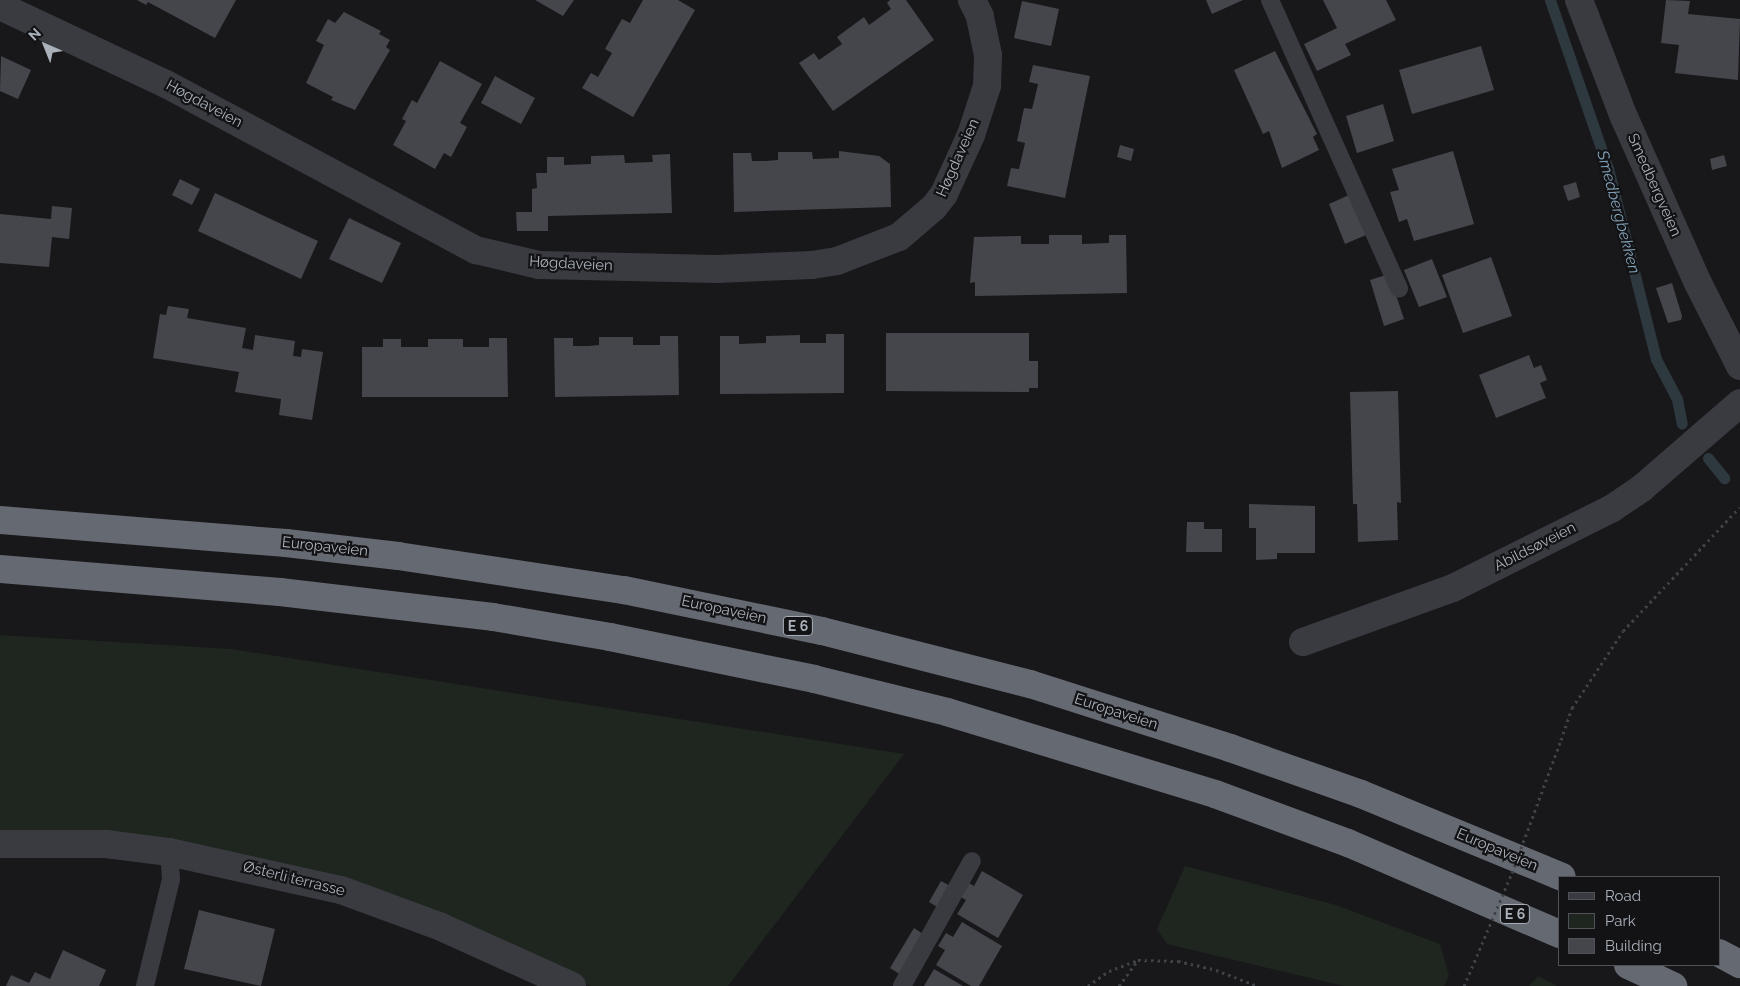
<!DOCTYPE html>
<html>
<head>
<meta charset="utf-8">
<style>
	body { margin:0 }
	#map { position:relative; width:1740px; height:986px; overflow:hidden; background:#18181b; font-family:Raleway,sans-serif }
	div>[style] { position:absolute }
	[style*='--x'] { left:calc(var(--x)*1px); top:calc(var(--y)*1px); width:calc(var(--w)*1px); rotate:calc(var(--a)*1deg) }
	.green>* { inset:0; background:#1e261f }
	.stream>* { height:11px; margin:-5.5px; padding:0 5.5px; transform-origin:5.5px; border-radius:5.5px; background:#2e393f }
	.building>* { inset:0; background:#44464b }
	.path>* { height:3px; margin-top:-1.5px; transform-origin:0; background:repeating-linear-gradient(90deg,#3f4247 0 2.5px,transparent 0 6.5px) }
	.lane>* { height:18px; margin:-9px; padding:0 9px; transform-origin:9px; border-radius:9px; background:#393b40 }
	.street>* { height:28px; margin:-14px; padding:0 14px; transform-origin:14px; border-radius:14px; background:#393b40 }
	.highway>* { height:28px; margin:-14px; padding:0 14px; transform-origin:14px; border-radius:14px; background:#656971 }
	.path-bridge>* { height:3px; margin-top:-1.5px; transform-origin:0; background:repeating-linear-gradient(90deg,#3f4247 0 2.5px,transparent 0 6.5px) }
	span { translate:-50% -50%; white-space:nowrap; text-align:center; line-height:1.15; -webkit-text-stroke:4.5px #131316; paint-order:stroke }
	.shield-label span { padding:1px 4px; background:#131316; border:1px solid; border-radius:4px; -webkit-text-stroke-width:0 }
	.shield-label { font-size:14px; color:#aab1ba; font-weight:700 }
	.street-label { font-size:15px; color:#aab1ba }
	.water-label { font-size:16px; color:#81a1b6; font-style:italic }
	.legend { position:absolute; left:1558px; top:876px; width:162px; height:90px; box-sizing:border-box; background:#131316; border:1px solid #4f5258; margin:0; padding:6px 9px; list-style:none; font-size:15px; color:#aab1ba }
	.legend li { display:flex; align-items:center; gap:10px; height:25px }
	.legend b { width:25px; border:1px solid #4f5258 }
	.north { position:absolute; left:20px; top:20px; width:50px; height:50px; -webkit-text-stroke:4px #131316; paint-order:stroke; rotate:316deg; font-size:14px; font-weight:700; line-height:20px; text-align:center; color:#aab1ba }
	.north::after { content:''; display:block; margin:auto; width:18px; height:22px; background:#aab1ba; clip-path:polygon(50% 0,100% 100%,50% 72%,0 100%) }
</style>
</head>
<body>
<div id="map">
	<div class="green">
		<div style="clip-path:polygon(0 635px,231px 649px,904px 754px,728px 986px,591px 986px,215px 856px,0 846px)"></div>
		<div style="clip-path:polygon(1185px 866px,1336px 905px,1440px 944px,1449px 976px,1444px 986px,1344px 986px,1167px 944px,1157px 929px)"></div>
		<div style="clip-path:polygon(1538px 976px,1557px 986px,1529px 986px)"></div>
	</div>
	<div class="stream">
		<div style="--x:1550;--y:0;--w:178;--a:71"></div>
		<div style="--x:1608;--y:168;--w:197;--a:75.9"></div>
		<div style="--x:1656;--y:359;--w:45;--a:62.3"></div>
		<div style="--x:1677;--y:399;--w:25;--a:79"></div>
		<div style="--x:1708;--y:458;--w:26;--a:51"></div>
	</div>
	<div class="building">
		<div style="clip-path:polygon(137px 0,236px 0,215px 38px,148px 2px,146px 5px)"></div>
		<div style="clip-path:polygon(535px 0,574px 0,563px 16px)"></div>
		<div style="clip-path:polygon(643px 0,678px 0,695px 10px,633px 117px,582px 88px,591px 73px,598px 77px,612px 53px,605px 49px,614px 33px,622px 19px,630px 23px)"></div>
		<div style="clip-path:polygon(890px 0,906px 0,934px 40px,833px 111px,799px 63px,814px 53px,819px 60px,842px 44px,837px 37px,864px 17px,869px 25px,891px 9px,887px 3px)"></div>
		<div style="clip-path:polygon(1206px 0,1243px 0,1212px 14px)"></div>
		<div style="clip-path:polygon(1323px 0,1386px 0,1396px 20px,1345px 44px,1351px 55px,1317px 71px,1304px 44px,1337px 28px)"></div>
		<div style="clip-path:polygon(1666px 0,1690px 1px,1688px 14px,1740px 19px,1738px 80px,1675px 73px,1679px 45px,1661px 43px)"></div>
		<div style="clip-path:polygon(1022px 1px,1059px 9px,1051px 46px,1014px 38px)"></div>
		<div style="clip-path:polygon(344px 12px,381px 31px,379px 34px,390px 40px,386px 47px,390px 50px,355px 110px,331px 100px,333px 97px,306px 83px,324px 45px,316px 41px,328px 19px,335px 23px)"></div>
		<div style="clip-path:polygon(1481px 46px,1494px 90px,1412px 114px,1399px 70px)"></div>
		<div style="clip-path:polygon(1275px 51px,1317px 134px,1313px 137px,1319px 150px,1282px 168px,1269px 131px,1263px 134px,1234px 70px)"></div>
		<div style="clip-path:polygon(1px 56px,31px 70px,18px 99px,0 91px)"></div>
		<div style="clip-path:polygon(440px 61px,482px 84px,460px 123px,467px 127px,451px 157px,444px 153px,435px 169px,393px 145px,406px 121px,402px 119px,412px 100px,417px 103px)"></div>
		<div style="clip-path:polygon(1033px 65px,1090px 76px,1065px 198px,1007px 186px,1011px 168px,1019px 169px,1025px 143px,1017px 141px,1024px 108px,1032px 109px,1035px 97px,1038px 84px,1029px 82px)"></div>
		<div style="clip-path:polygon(495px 76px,535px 98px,521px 124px,481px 103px)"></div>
		<div style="clip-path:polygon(1383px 104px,1394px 141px,1357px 153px,1346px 116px)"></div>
		<div style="clip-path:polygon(1120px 145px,1134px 149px,1131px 161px,1117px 157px)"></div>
		<div style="clip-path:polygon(839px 151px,879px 156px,890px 164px,891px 207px,734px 212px,733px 153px,751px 153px,752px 161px,766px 161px,778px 160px,778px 152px,812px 152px,813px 159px,839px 158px)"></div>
		<div style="clip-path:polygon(1453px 151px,1474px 224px,1414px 241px,1407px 219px,1399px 222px,1390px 192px,1399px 190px,1392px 169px)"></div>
		<div style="clip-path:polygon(670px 154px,672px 213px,548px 216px,548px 231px,517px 231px,516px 212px,532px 212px,532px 189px,537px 188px,536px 173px,547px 173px,547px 157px,564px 157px,564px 165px,591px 164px,591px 156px,624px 155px,625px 163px,653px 162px,652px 155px)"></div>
		<div style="clip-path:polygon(1724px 155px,1727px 166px,1712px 170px,1710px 159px)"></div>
		<div style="clip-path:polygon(180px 179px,200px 189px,192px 205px,172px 195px)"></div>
		<div style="clip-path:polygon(1576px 182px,1580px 197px,1568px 201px,1563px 186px)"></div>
		<div style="clip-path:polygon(215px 193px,318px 241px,301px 279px,198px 231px)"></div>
		<div style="clip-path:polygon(1349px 195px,1366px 235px,1345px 244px,1329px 204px)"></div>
		<div style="clip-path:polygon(52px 206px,72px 208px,69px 239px,52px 237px,49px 267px,0 263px,0 214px,51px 219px)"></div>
		<div style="clip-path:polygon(349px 218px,401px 243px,382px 283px,329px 259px)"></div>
		<div style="clip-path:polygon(1049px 235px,1082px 235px,1082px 244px,1109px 243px,1109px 235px,1126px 235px,1127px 293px,975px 296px,975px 282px,970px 283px,974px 237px,1021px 236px,1021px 244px,1049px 244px)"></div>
		<div style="clip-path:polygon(1491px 257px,1512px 316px,1463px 333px,1442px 275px)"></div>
		<div style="clip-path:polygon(1432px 259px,1447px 297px,1419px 307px,1404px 270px)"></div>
		<div style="clip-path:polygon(1389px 274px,1404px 319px,1384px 326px,1370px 280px)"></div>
		<div style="clip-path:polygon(1672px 283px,1682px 316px,1681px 320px,1668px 323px,1656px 288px)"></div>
		<div style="clip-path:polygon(168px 306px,189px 309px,187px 318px,246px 328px,242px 348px,253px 350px,255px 335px,295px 341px,293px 356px,301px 357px,302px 349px,323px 352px,312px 420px,279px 415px,281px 399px,235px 392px,239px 372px,153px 358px,160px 314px,166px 315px)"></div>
		<div style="clip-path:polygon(886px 333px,1029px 333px,1029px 361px,1038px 361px,1038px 388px,1029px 388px,1029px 392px,886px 391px)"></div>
		<div style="clip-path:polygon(826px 334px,844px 334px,844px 393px,720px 394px,720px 336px,739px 336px,739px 344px,766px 343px,766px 336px,800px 335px,800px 343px,826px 343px)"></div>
		<div style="clip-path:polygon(660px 336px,678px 336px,679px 395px,555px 397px,554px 338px,573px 338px,573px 346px,588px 346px,599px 345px,599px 337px,633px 337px,633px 345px,660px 345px)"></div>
		<div style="clip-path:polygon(489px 338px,507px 338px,508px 397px,362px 397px,362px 347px,383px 347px,383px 339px,401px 339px,401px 347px,428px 347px,428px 339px,463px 339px,463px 347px,489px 347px)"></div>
		<div style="clip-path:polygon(1529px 355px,1534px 368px,1541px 365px,1547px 380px,1540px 383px,1546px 398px,1496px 418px,1479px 375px)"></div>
		<div style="clip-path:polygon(1398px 391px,1401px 503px,1397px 502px,1398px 540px,1358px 542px,1357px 504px,1353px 504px,1350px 392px)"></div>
		<div style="clip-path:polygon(1249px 504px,1315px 506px,1315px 553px,1277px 553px,1277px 559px,1256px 560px,1256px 528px,1249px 528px)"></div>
		<div style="clip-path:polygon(1187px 522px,1204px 522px,1204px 529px,1222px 529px,1222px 552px,1186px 552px)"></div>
		<div style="clip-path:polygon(982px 871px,1023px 895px,998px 938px,957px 914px,966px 900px,959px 896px,967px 882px,974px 886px)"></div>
		<div style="clip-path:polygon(941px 881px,952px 887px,939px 908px,929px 902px)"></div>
		<div style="clip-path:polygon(199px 910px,275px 929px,261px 986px,184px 969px)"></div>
		<div style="clip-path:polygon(962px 922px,1002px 946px,979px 986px,971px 986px,936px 965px,945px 950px,938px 946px,946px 933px,953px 937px)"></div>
		<div style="clip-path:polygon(914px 928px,923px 934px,901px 975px,890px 968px)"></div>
		<div style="clip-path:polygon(63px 950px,106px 970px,99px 986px,6px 986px,11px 975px,29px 983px,35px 972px,50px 979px)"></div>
		<div style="clip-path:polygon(934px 969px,963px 986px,924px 986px)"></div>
	</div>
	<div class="path">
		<div style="--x:1561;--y:740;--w:34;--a:-71"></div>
		<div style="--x:1572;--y:708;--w:92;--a:-56.5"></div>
		<div style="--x:1623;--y:631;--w:170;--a:-46.7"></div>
		<div style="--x:1088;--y:986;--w:26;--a:-36"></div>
		<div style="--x:1109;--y:971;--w:31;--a:-21"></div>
		<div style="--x:1138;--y:960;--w:40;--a:1.4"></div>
		<div style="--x:1178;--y:961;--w:39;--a:13"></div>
		<div style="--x:1216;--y:970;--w:45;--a:20.9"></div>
		<div style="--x:1119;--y:986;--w:31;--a:-54"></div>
	</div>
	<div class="lane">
		<div style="--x:1270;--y:0;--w:316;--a:65.9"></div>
		<div style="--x:145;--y:986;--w:110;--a:-76.3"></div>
		<div style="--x:171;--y:879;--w:27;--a:-94"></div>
		<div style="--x:902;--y:986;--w:143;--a:-60.8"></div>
	</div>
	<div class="street">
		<div style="--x:1579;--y:0;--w:125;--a:69"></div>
		<div style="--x:1624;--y:117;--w:182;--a:66"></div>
		<div style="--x:1698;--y:283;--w:93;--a:63.2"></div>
		<div style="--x:0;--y:6;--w:183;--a:25.2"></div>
		<div style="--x:166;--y:84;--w:352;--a:28.2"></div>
		<div style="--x:476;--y:250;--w:65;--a:13.4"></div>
		<div style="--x:539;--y:265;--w:177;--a:1.3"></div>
		<div style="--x:716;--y:269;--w:96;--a:-2.4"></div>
		<div style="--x:812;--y:265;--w:25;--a:-9"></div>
		<div style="--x:837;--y:261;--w:66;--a:-21.2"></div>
		<div style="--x:899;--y:237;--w:46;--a:-40.6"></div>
		<div style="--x:934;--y:207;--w:16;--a:-52"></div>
		<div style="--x:944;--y:194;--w:65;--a:-65.4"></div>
		<div style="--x:971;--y:135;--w:52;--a:-71.9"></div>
		<div style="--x:987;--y:86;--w:31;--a:-88"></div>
		<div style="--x:988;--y:55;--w:40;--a:-102"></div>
		<div style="--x:980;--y:16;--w:18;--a:-117"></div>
		<div style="--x:1303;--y:642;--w:159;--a:-19.8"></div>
		<div style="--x:1453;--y:588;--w:177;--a:-26.6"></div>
		<div style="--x:1611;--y:509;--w:37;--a:-34"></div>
		<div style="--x:1642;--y:488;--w:130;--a:-40.9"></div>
		<div style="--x:0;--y:844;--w:106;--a:0"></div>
		<div style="--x:106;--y:844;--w:64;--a:7.2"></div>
		<div style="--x:169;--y:852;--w:176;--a:12.5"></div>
		<div style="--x:341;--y:890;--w:104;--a:20.2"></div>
		<div style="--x:439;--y:926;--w:146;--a:24.3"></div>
	</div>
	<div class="highway">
		<div style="--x:0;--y:520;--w:287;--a:4.6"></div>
		<div style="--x:286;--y:543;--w:113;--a:6.6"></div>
		<div style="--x:398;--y:556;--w:229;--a:8.6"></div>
		<div style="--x:624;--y:590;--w:202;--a:11.7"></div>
		<div style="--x:822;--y:631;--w:215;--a:14.3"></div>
		<div style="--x:1030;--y:684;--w:210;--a:17.7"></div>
		<div style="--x:1230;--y:748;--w:139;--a:19.3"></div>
		<div style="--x:1361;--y:794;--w:217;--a:22.4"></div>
		<div style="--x:0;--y:569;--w:281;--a:4.7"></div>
		<div style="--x:280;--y:592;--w:214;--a:6.7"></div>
		<div style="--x:493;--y:617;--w:119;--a:9.7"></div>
		<div style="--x:610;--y:637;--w:208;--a:11.6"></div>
		<div style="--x:814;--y:679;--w:137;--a:13.9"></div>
		<div style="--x:947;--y:712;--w:280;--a:17"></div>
		<div style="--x:1215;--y:794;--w:142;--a:20.2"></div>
		<div style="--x:1348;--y:843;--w:230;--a:23.3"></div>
		<div style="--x:1719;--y:953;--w:24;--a:28"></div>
		<div style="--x:1628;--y:965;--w:50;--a:25"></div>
	</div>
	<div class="path-bridge">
		<div style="--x:1464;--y:986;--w:123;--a:-67"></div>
		<div style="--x:1512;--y:873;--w:142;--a:-69.8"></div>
	</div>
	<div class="shield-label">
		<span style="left:798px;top:626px">E 6</span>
		<span style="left:1515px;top:914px">E 6</span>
	</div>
	<div class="street-label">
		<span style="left:204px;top:104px;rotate:28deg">Høgdaveien</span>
		<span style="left:958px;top:158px;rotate:-66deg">Høgdaveien</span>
		<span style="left:1654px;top:185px;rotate:66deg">Smedbergveien</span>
		<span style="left:571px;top:264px;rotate:3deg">Høgdaveien</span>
		<span style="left:325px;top:547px;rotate:6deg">Europaveien</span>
		<span style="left:1535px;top:547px;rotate:-27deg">Abildsøveien</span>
		<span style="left:724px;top:610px;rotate:12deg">Europaveien</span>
		<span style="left:1116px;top:712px;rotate:18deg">Europaveien</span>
		<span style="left:1497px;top:850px;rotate:23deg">Europaveien</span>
		<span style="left:294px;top:879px;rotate:14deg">Østerli terrasse</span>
	</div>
	<div class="water-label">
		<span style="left:1618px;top:212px;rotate:75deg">Smedbergbekken</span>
	</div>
	<ul class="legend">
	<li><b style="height:6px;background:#393b40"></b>Road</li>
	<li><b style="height:14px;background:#1e261f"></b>Park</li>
	<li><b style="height:14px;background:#44464b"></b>Building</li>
	</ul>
	<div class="north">N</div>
</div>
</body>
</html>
